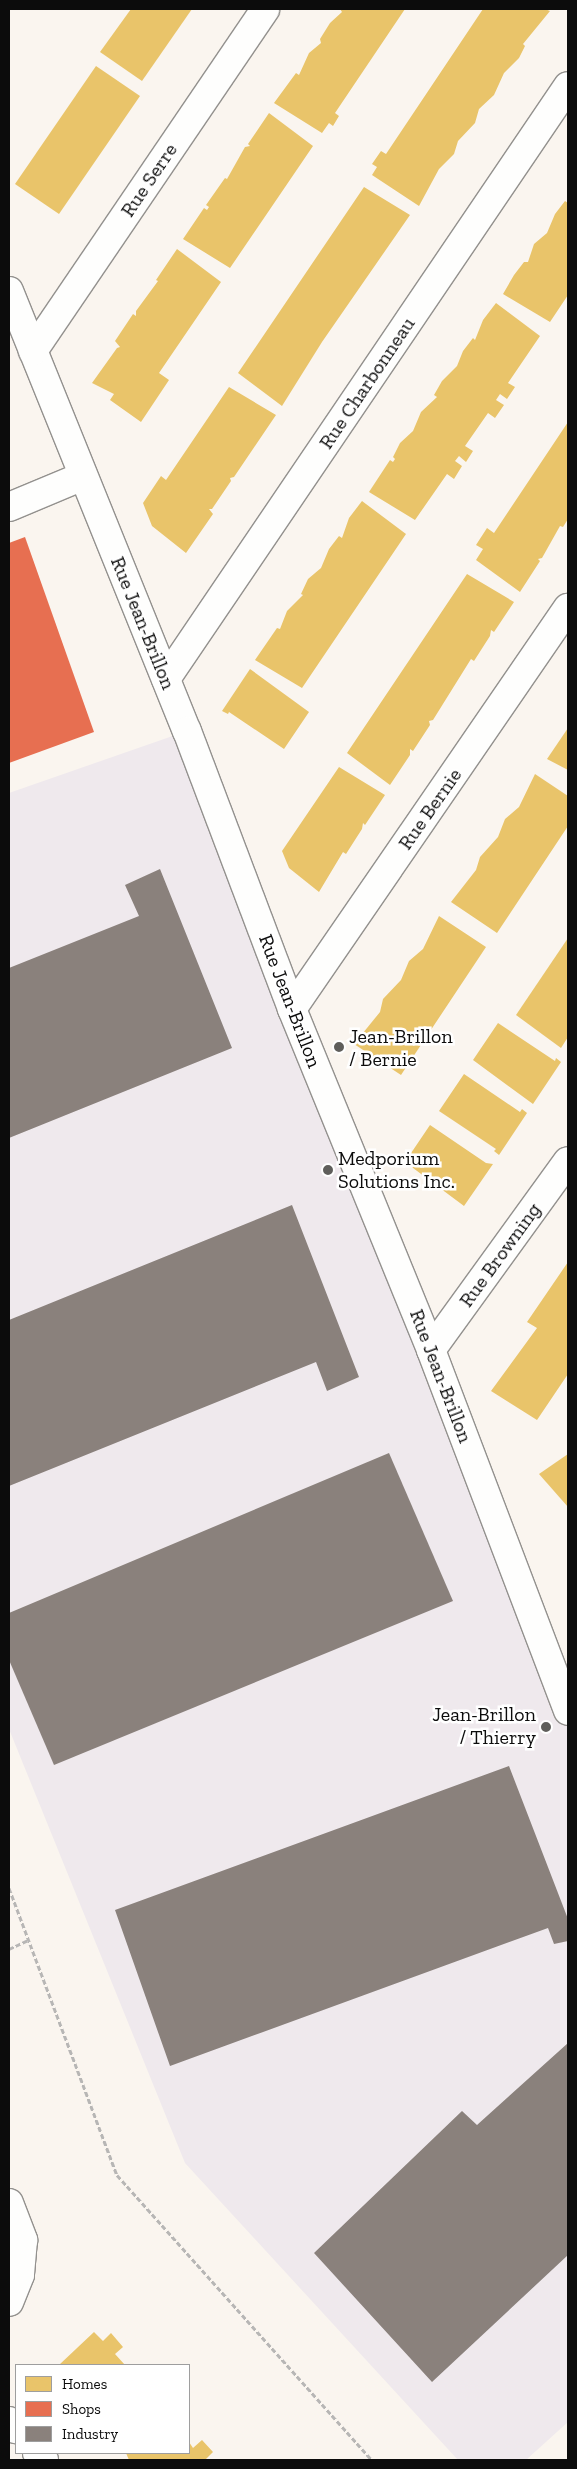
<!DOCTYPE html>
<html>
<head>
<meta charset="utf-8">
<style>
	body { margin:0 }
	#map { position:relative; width:577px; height:2469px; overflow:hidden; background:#faf5ef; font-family:"Zilla Slab",serif }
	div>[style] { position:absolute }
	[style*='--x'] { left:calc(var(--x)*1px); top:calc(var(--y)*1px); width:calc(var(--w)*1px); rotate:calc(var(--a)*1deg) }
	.industrial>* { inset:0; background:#efe9ed }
	.homes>* { inset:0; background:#e9c46a }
	.shops>* { inset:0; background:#e76f51 }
	.industry>* { inset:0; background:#8a817c }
	.path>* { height:3px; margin-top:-1.5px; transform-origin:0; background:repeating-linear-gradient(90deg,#b7b6b5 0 5px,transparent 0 7.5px) }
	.roads { filter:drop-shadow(1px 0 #93918e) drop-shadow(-1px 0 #93918e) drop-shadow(0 1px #93918e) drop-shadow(0 -1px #93918e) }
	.minor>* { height:28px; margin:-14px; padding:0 14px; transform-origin:14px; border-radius:14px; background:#fefefd }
	.dots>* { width:14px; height:14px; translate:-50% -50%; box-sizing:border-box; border:2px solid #fff; border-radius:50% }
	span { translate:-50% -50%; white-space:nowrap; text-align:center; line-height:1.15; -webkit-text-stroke:5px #fff; paint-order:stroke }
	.street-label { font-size:20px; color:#0c0c0c }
	.poi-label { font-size:20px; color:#0c0c0c }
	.left { translate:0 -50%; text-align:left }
	.right { translate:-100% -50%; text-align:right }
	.frame { position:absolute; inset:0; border:10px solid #0c0c0c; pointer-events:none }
	.legend { position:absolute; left:15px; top:2364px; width:175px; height:90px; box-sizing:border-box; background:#fff; border:1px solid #9e9e9e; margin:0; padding:6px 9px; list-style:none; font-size:15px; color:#0c0c0c }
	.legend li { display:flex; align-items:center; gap:10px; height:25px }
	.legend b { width:25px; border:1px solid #9e9e9e }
</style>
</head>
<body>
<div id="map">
	<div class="industrial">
		<div style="clip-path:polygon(187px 731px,568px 1711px,568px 2422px,526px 2460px,458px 2460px,185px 2163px,9px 1729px,9px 793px)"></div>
	</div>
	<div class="homes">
		<div style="clip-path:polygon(131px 9px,192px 9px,142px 81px,100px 52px)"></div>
		<div style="clip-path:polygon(340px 9px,405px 9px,335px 113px,339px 116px,333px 126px,329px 123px,322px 133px,274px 103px,296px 73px,299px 75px,309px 53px,321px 43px,320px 39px,330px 23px,342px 12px)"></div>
		<div style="clip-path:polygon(483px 9px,545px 9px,550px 11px,523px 44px,525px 46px,519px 58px,504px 73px,494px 95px,479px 109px,475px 123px,458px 141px,454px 154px,439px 169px,419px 206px,372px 175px,377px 167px,372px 164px,381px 151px,386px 154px)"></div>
		<div style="clip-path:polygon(96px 66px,140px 96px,59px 214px,15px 184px)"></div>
		<div style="clip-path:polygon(269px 113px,313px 146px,230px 268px,183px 239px,204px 208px,207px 210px,209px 207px,206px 205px,225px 178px,227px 179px,245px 147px,250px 146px,248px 144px)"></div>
		<div style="clip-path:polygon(364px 187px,410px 215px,322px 342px,282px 406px,238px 373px)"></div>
		<div style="clip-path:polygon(565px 201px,568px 203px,568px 295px,550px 322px,503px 294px,514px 275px,524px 262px,528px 262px,534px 244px,547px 233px,555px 214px)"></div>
		<div style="clip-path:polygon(177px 249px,221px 282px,159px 373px,169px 380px,141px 422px,110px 400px,114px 394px,92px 383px,117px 348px,120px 347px,115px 341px,133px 314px,136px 316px,136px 311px,158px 281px,156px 280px)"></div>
		<div style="clip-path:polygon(496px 303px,540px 336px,508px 383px,515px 387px,507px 399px,500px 394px,496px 400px,504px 405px,495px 418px,488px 413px,465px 446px,473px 451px,466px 462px,459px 456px,455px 461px,462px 466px,454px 479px,447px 474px,415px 520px,369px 492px,390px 460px,393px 462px,395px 459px,393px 457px,400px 443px,413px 431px,421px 412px,437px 397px,434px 395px,442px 381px,457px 366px,463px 351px,473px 338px,475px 340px,483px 320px)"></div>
		<div style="clip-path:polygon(229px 387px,276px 415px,234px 477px,230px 478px,231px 481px,212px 509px,209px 509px,213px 514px,186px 553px,152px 526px,143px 503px,161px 476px,166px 480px)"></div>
		<div style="clip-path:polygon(568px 422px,568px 519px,563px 527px,560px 526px,542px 558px,538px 559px,540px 561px,520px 592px,476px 560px,483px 549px,476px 545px,487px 528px,494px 533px)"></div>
		<div style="clip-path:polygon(362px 501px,406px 534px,302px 688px,255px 660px,277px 628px,280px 629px,287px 611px,303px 595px,301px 594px,308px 579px,321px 568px,329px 549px,339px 536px,342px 538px,349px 518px)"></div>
		<div style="clip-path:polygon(467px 574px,514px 602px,494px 632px,491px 630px,490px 636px,474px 661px,471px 659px,433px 720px,429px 721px,430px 725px,413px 751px,410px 749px,410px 755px,390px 785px,347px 753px)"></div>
		<div style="clip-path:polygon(250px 669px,309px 712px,284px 749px,229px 712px,228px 714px,222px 711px)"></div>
		<div style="clip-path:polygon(568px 728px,568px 770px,547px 759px)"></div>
		<div style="clip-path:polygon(339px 767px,385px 795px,365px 825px,363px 823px,362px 829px,346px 854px,343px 852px,319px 892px,289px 868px,282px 851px)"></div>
		<div style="clip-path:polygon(535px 774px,568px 796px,568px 826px,497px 933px,451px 902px,476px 870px,480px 857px,498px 837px,505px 819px,519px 807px)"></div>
		<div style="clip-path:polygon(439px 916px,486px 947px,401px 1075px,354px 1044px,380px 1012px,383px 999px,401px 980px,409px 961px,423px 949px)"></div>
		<div style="clip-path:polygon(568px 938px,568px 1037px,561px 1048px,516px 1015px)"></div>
		<div style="clip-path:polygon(498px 1023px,555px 1061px,556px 1058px,561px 1062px,533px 1104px,473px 1060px)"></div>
		<div style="clip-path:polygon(464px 1074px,520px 1112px,522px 1109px,527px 1113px,499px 1155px,494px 1151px,496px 1149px,439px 1111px)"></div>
		<div style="clip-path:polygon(430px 1125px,486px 1163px,493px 1164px,464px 1206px,405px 1162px)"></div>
		<div style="clip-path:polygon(568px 1262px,568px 1374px,537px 1420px,491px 1391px,537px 1328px,527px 1322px)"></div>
		<div style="clip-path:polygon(568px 1454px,568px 1507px,539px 1474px)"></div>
		<div style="clip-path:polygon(94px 2332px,103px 2341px,111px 2333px,123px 2347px,115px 2354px,125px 2365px,54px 2365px,59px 2365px)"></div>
		<div style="clip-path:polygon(202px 2440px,213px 2452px,205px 2460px,129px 2460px,126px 2453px,189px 2453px,189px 2442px,193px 2448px)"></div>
	</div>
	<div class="shops">
		<div style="clip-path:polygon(25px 537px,94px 732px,9px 763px,9px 543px)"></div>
	</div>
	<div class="industry">
		<div style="clip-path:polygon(160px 869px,232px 1048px,9px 1138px,9px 968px,139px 916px,125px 885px)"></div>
		<div style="clip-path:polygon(292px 1205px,359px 1377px,327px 1391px,316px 1362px,9px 1486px,9px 1320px)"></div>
		<div style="clip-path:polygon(389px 1453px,453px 1601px,54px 1765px,9px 1660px,9px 1613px)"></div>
		<div style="clip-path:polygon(509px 1766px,568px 1919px,568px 1941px,554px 1944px,548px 1928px,170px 2066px,115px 1910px)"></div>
		<div style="clip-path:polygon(568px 2043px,568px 2255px,432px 2382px,314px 2253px,462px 2111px,477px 2125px)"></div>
	</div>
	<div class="path">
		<div style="--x:9;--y:1888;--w:307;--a:69.4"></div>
		<div style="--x:117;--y:2175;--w:382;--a:48.2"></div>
		<div style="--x:9;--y:1949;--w:21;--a:-25"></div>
	</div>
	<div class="roads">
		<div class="minor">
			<div style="--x:9;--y:291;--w:475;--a:68"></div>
			<div style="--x:187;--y:731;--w:297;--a:69.3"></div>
			<div style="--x:292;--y:1009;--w:368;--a:67.8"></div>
			<div style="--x:431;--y:1350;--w:386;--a:69.2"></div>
			<div style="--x:33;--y:351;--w:413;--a:-55.8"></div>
			<div style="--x:9;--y:507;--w:80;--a:-22.7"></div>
			<div style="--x:166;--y:679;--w:716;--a:-55.87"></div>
			<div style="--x:292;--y:1009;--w:487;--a:-55.5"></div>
			<div style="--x:431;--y:1350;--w:233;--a:-54.1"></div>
			<div style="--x:9;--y:2203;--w:40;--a:69"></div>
			<div style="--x:23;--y:2240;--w:35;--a:95"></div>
			<div style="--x:20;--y:2275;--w:29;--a:112"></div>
			<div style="--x:9;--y:2421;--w:11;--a:49"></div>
			<div style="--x:37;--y:2453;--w:10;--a:45"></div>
		</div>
	</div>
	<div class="dots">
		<div style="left:339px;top:1047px;background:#5f5e5b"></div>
		<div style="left:328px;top:1170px;background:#5f5e5b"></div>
		<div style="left:546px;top:1727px;background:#5f5e5b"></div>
	</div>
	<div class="street-label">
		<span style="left:149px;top:180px;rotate:-56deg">Rue Serre</span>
		<span style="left:367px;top:383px;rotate:-56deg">Rue Charbonneau</span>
		<span style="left:143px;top:623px;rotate:68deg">Rue Jean-Brillon</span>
		<span style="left:430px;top:809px;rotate:-55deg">Rue Bernie</span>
		<span style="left:290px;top:1001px;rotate:69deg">Rue Jean-Brillon</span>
		<span style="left:500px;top:1255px;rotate:-54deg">Rue Browning</span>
		<span style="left:441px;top:1376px;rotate:69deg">Rue Jean-Brillon</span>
	</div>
	<div class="poi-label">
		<span class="left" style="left:349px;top:1048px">Jean-Brillon<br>/ Bernie</span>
		<span class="left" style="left:338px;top:1170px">Medporium<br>Solutions Inc.</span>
		<span class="right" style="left:536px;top:1726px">Jean-Brillon<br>/ Thierry</span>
	</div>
	<div class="frame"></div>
	<ul class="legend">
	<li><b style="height:14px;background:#e9c46a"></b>Homes</li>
	<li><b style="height:14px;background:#e76f51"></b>Shops</li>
	<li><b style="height:14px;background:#8a817c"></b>Industry</li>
	</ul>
</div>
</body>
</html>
